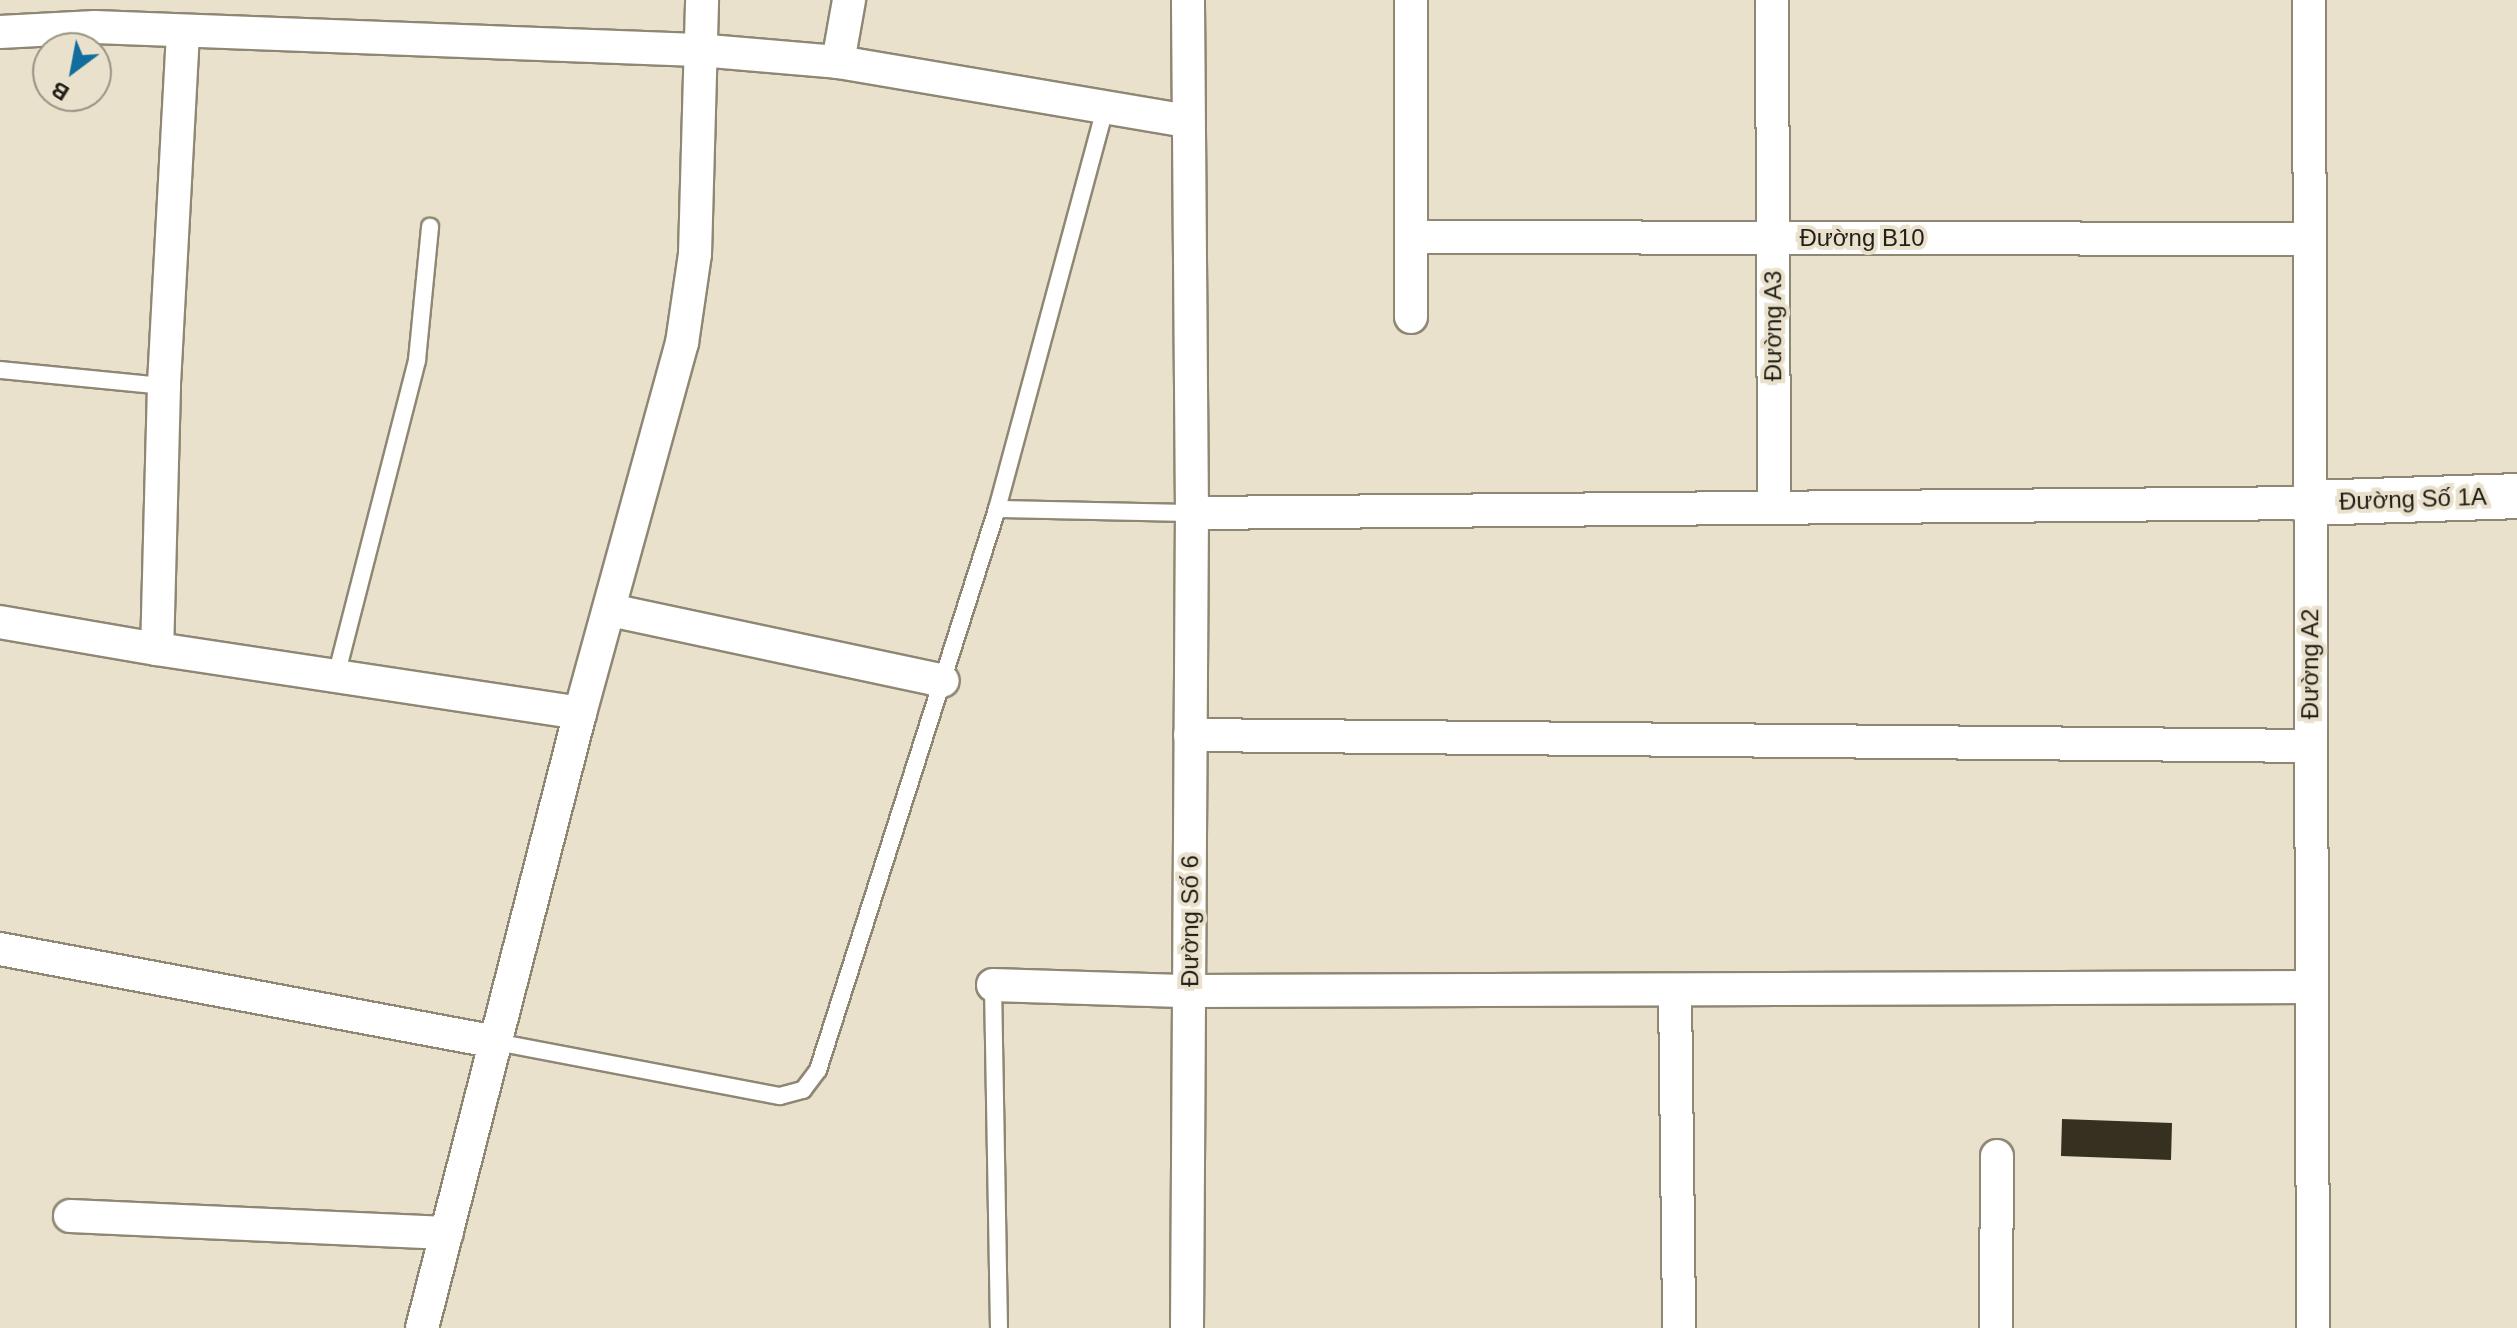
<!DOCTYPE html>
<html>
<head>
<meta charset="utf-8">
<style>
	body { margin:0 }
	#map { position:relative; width:2517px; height:1328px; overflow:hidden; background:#e9e1cc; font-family:Arial,sans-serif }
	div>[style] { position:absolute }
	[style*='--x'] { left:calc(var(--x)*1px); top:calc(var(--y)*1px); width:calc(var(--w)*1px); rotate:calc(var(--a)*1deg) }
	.building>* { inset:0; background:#363020 }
	.roads { filter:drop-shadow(2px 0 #8e8774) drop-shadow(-2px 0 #8e8774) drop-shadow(0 2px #8e8774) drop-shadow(0 -2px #8e8774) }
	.lane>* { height:16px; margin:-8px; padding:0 8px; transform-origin:8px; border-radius:8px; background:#fff }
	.street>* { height:32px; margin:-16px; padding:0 16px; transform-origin:16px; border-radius:16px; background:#fff }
	.secondary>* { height:44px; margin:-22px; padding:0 22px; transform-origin:22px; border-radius:22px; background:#fff }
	span { translate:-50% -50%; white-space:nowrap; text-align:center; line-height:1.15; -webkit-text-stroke:8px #e9e1cc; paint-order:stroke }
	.street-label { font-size:24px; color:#211e17 }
	.north { position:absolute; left:32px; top:32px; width:80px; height:80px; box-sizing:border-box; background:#e9e1cc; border:2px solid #999384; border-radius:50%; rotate:212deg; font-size:22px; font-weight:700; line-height:32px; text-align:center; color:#211e17 }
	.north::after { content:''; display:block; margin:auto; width:28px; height:36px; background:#126d9c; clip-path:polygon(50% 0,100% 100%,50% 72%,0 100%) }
</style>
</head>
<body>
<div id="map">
	<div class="building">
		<div style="clip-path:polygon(2062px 1119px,2172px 1123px,2171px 1160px,2061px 1156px)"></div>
	</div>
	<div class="roads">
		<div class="lane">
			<div style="--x:0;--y:370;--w:165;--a:5.6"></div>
			<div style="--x:997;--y:509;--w:195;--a:1.2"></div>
			<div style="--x:336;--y:676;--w:326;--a:-75.6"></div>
			<div style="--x:417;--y:360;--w:134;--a:-84.4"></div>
			<div style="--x:993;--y:985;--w:343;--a:89"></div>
			<div style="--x:496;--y:1042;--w:289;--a:10.8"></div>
			<div style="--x:780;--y:1096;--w:24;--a:-15"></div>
			<div style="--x:803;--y:1090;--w:25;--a:-53"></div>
			<div style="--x:818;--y:1070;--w:589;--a:-72.3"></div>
			<div style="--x:997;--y:509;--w:415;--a:-74.9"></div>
		</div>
		<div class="street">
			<div style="--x:1411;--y:0;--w:317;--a:90"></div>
			<div style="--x:1772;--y:0;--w:507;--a:89.77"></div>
			<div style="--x:2309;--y:0;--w:1328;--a:89.83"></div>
			<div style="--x:0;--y:32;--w:95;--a:-3"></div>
			<div style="--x:95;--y:27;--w:603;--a:2.18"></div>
			<div style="--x:698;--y:50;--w:141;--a:4.9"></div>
			<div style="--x:838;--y:62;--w:355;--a:9.6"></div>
			<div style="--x:183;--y:33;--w:354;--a:93.1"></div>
			<div style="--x:164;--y:386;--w:263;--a:91.5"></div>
			<div style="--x:157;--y:649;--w:428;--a:8.6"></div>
			<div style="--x:838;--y:62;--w:63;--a:-79.9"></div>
			<div style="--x:1415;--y:237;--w:894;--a:0.13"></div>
			<div style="--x:1192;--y:513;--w:1117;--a:-0.51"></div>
			<div style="--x:610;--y:610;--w:340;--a:12"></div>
			<div style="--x:0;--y:622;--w:159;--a:9.8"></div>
			<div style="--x:1190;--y:735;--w:1120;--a:0.56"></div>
			<div style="--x:0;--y:949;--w:505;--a:10.62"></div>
			<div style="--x:993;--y:985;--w:196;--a:1.8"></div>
			<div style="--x:1189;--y:991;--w:1123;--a:-0.2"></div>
			<div style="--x:1675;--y:990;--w:338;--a:89.3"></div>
			<div style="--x:70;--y:1216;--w:377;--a:2.6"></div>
			<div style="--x:422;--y:1328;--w:635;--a:-75.59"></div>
			<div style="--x:580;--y:713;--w:384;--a:-74.6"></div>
			<div style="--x:682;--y:343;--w:90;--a:-81.7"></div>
			<div style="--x:695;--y:254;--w:254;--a:-88.4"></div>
			<div style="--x:1187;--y:1328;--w:815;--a:-89.65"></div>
			<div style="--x:1192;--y:513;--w:513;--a:-90.45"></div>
			<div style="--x:1996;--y:1328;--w:172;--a:-89.7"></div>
		</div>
		<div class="secondary">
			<div style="--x:2309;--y:503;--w:208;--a:-1.9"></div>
		</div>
	</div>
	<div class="street-label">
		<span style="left:1862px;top:238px">Đường B10</span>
		<span style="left:1773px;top:326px;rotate:-90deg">Đường A3</span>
		<span style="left:2413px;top:499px;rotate:-2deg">Đường Số 1A</span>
		<span style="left:2310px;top:664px;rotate:-90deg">Đường A2</span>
		<span style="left:1190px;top:921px;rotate:-90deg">Đường Số 6</span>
	</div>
	<div class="north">B</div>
</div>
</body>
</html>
